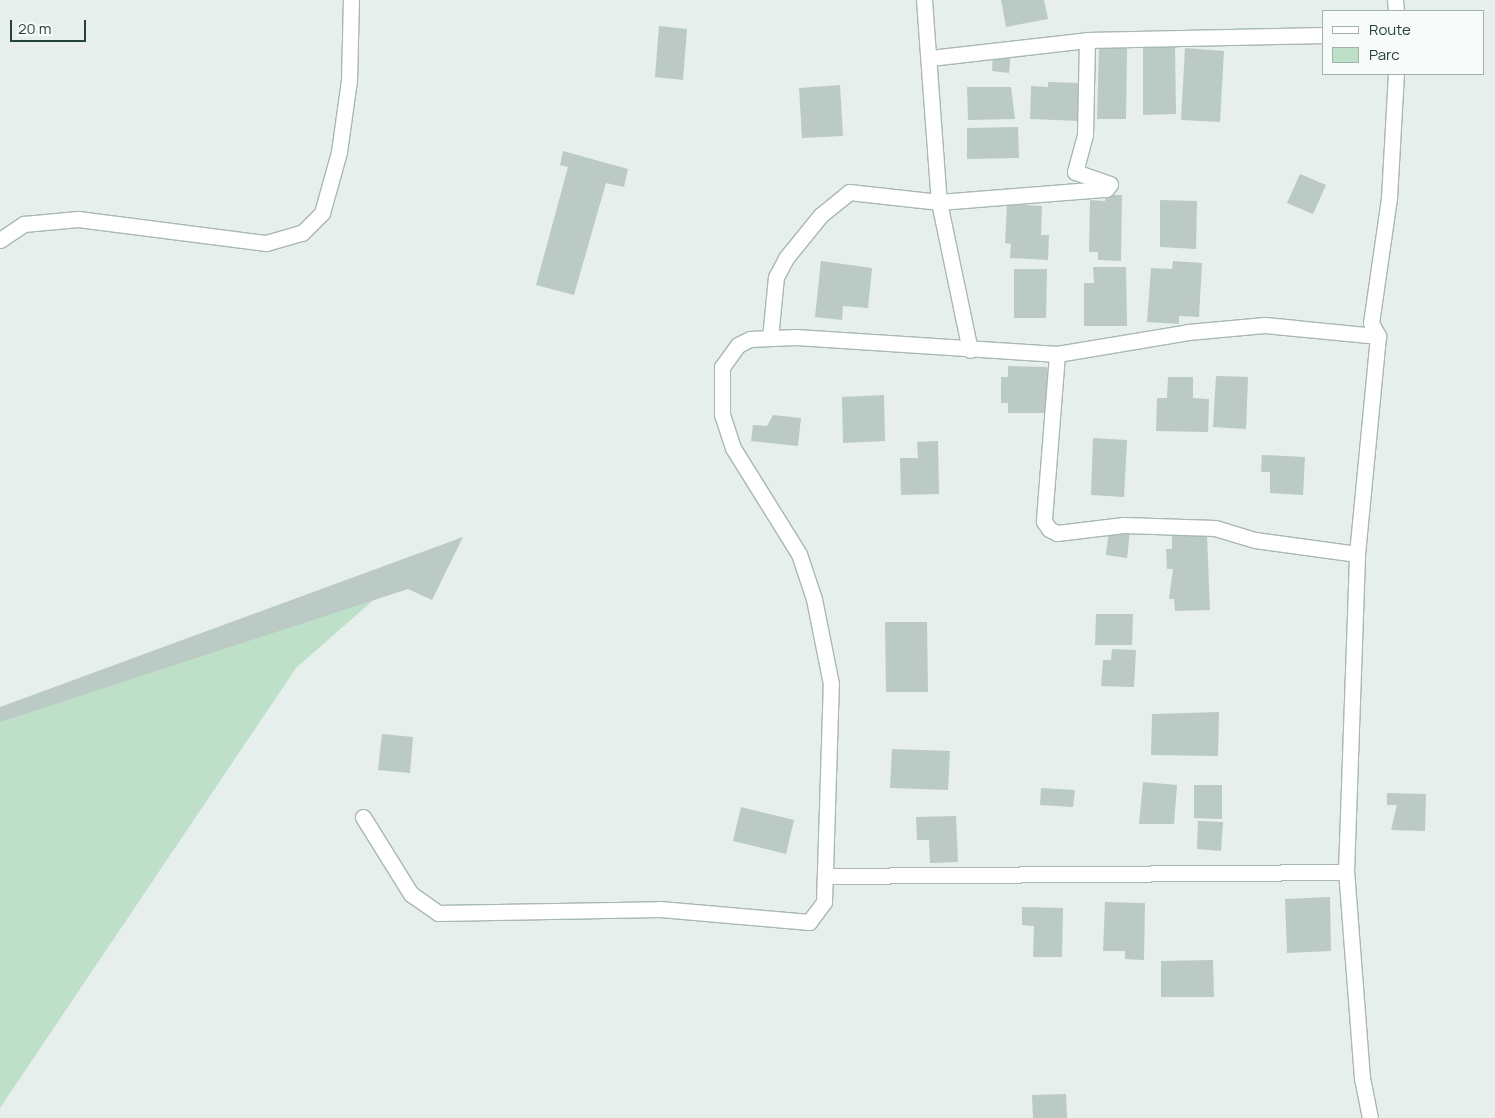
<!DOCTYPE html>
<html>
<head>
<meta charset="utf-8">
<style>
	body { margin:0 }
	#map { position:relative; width:1495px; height:1118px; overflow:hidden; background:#e6efeb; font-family:Manrope,sans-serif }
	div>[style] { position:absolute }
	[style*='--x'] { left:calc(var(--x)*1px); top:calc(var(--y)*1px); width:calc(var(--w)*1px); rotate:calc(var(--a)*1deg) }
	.green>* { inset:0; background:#bfe0c8 }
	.building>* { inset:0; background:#bbcac4 }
	.roads { filter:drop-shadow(1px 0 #a8b8b2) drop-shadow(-1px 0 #a8b8b2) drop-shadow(0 1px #a8b8b2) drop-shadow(0 -1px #a8b8b2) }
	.street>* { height:15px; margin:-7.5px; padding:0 7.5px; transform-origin:7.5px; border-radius:7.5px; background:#fff }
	span { translate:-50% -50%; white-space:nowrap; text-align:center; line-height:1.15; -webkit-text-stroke:4.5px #f7fbf9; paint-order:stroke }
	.legend { position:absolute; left:1322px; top:10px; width:162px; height:65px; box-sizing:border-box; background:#f7fbf9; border:1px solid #a3b1ad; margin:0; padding:6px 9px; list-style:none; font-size:15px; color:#24423a }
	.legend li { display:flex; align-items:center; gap:10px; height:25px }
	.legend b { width:25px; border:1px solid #a3b1ad }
	.scale { position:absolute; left:10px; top:20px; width:76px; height:22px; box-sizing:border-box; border:2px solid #24423a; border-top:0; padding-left:6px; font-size:15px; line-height:18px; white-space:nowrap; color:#24423a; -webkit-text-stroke:4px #f7fbf9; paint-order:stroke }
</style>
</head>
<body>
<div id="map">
	<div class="green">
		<div style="clip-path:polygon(404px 573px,296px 668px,0 1108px,0 714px)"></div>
	</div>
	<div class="building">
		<div style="clip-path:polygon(1001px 0,1044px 0,1048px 19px,1006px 27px)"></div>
		<div style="clip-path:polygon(659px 26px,687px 29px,683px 80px,655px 77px)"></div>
		<div style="clip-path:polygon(1143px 45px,1175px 45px,1176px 114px,1143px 115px)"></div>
		<div style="clip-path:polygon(1099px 46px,1127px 47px,1126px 119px,1097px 119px)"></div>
		<div style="clip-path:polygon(1185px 48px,1224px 51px,1220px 122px,1181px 120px)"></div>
		<div style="clip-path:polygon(993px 50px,1011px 52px,1009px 73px,992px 71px)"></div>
		<div style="clip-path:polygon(1048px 82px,1081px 83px,1080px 121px,1030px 119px,1031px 86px,1048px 87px)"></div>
		<div style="clip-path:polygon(840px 85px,843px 136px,802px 138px,799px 88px)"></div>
		<div style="clip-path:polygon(967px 87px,1011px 87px,1015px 119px,968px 120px)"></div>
		<div style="clip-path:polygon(1018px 127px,1019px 158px,967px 159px,967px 128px)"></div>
		<div style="clip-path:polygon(563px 151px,628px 169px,624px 187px,606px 183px,574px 295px,536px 285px,568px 167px,560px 165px)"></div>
		<div style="clip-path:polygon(1300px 174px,1326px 185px,1313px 214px,1287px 203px)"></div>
		<div style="clip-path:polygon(1105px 195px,1122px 195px,1121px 261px,1098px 260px,1098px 252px,1089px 252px,1090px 200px,1105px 201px)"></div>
		<div style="clip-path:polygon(1160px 200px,1197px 201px,1196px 249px,1160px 247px)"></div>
		<div style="clip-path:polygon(1007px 204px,1042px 206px,1041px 235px,1049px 235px,1048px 260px,1010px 258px,1011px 244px,1005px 243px)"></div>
		<div style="clip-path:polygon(821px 261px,872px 268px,868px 308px,843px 306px,842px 320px,815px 317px)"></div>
		<div style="clip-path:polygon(1173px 261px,1202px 263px,1199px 317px,1179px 316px,1179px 324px,1147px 322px,1151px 268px,1172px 269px)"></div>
		<div style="clip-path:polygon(1093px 267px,1126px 267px,1127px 326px,1084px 326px,1084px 283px,1094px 283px)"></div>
		<div style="clip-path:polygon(1014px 269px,1047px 269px,1046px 318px,1014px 318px)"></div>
		<div style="clip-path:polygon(1008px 366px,1047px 367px,1047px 413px,1008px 413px,1008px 403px,1001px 403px,1001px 377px,1008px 377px)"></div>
		<div style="clip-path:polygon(1216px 376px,1248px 377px,1246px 429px,1213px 427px)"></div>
		<div style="clip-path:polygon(1168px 377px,1193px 377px,1193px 398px,1209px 399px,1208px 432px,1156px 431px,1157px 398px,1167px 398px)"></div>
		<div style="clip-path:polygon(884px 395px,885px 441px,843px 443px,842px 397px)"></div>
		<div style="clip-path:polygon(773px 415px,801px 418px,798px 446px,751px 441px,753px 425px,767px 426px)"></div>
		<div style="clip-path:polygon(1093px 438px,1127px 440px,1124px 497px,1091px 495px)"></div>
		<div style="clip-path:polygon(938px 441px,939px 494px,901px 495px,900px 458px,918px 458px,917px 442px)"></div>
		<div style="clip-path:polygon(1262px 455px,1305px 457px,1303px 495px,1270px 493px,1270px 472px,1261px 472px)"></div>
		<div style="clip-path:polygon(1109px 529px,1130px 531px,1127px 558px,1106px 555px)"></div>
		<div style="clip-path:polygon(1207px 535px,1210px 610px,1175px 611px,1174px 599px,1169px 599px,1173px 569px,1167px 569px,1166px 549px,1172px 549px,1172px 536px)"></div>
		<div style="clip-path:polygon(463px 537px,432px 600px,408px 589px,0 722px,0 707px)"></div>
		<div style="clip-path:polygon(1096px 614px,1133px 614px,1132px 645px,1095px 645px)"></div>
		<div style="clip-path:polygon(885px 622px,927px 622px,928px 692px,886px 692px)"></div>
		<div style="clip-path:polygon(1112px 649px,1136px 650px,1134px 687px,1101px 686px,1103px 660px,1111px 660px)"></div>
		<div style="clip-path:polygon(1219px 712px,1218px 756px,1151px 755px,1152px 714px)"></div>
		<div style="clip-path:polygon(382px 734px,413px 737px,410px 773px,378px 770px)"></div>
		<div style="clip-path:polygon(892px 749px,950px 751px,948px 790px,890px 788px)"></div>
		<div style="clip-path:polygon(1143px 782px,1177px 785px,1174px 824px,1139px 824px)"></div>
		<div style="clip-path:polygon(1194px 785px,1222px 785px,1222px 819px,1194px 818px)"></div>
		<div style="clip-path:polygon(1041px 788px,1075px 790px,1073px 807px,1040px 805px)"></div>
		<div style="clip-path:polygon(1387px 793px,1426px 794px,1425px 831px,1391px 830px,1397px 805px,1387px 805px)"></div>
		<div style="clip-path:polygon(741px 807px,794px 820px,786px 854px,733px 841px)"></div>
		<div style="clip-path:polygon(956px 816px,958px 862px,930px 863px,929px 840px,917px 840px,916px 817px)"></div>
		<div style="clip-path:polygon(1198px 821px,1223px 822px,1221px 851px,1197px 849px)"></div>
		<div style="clip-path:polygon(1330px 897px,1331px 951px,1287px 953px,1285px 899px)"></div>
		<div style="clip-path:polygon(1105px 902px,1145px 903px,1144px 960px,1125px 959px,1125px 951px,1103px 951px)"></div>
		<div style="clip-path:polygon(1022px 907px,1063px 908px,1062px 957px,1033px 957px,1034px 926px,1022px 925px)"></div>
		<div style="clip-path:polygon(1213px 960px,1214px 997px,1161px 997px,1161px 961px)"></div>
		<div style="clip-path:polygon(1066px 1094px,1067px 1118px,1033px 1118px,1032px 1095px)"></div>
	</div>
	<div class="roads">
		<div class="street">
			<div style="--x:924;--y:0;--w:203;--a:85.8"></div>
			<div style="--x:939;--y:202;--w:151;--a:78.2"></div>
			<div style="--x:1395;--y:0;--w:11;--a:85"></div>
			<div style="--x:930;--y:58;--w:158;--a:-6.5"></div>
			<div style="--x:1087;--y:40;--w:237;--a:-1.2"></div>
			<div style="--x:0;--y:240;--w:29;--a:-34"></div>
			<div style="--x:24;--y:224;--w:54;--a:-5.3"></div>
			<div style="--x:78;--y:219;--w:190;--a:7.3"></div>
			<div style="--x:266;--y:243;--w:37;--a:-16"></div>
			<div style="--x:302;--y:233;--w:28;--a:-45"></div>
			<div style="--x:322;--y:213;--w:63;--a:-74.4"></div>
			<div style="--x:339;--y:152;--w:73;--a:-82.1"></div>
			<div style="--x:349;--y:80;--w:80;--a:-88.6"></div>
			<div style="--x:770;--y:338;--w:61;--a:-84.4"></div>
			<div style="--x:776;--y:277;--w:21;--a:-62"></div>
			<div style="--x:786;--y:258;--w:55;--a:-50.9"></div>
			<div style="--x:821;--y:215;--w:36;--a:-39"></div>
			<div style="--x:849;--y:192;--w:91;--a:6.3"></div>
			<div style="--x:939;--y:202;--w:168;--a:-4.5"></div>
			<div style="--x:1106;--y:189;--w:6;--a:-51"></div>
			<div style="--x:1110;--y:184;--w:37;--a:-161"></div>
			<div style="--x:1075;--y:172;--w:38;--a:-75"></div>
			<div style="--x:1085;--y:135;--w:95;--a:-88.8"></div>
			<div style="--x:1057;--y:354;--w:168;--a:94.5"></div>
			<div style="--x:1044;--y:521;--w:9;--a:58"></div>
			<div style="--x:1049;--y:529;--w:9;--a:27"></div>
			<div style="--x:1057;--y:533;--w:67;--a:-6.8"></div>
			<div style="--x:1124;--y:525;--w:91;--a:1.9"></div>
			<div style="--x:1215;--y:528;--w:42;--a:16.7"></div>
			<div style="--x:1255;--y:540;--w:103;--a:7.8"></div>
			<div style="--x:363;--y:817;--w:91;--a:58.1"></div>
			<div style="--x:411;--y:894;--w:33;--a:35"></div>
			<div style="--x:438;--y:913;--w:222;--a:-1"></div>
			<div style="--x:660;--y:909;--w:150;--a:5"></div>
			<div style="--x:809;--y:922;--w:25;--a:-53"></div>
			<div style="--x:824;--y:902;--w:218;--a:-88.2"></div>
			<div style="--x:831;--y:684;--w:87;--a:-101.3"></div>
			<div style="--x:814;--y:599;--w:47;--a:-108.4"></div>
			<div style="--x:799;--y:554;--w:125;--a:-121.9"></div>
			<div style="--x:733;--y:448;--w:35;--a:-108"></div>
			<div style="--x:722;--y:415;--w:48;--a:-90"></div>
			<div style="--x:722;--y:367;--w:27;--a:-54"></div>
			<div style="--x:738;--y:345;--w:13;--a:-27"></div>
			<div style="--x:750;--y:339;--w:46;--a:-2.5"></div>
			<div style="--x:796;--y:337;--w:262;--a:3.7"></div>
			<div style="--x:1057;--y:354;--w:133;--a:-9.5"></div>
			<div style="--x:1188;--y:332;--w:77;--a:-5.2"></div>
			<div style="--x:1265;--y:325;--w:114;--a:5.6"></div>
			<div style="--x:826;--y:876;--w:520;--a:-0.44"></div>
			<div style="--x:1370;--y:1118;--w:41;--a:-101.3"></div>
			<div style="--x:1362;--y:1078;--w:207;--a:-94.4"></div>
			<div style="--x:1346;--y:872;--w:318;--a:-88"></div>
			<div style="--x:1357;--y:554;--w:219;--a:-84.5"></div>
			<div style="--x:1378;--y:336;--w:15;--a:-118"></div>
			<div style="--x:1371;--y:323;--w:126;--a:-81.8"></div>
			<div style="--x:1389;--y:198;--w:124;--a:-86.8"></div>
		</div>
	</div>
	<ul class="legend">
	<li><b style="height:6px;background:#fff"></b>Route</li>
	<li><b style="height:14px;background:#bfe0c8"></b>Parc</li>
	</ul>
	<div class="scale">20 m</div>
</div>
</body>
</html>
